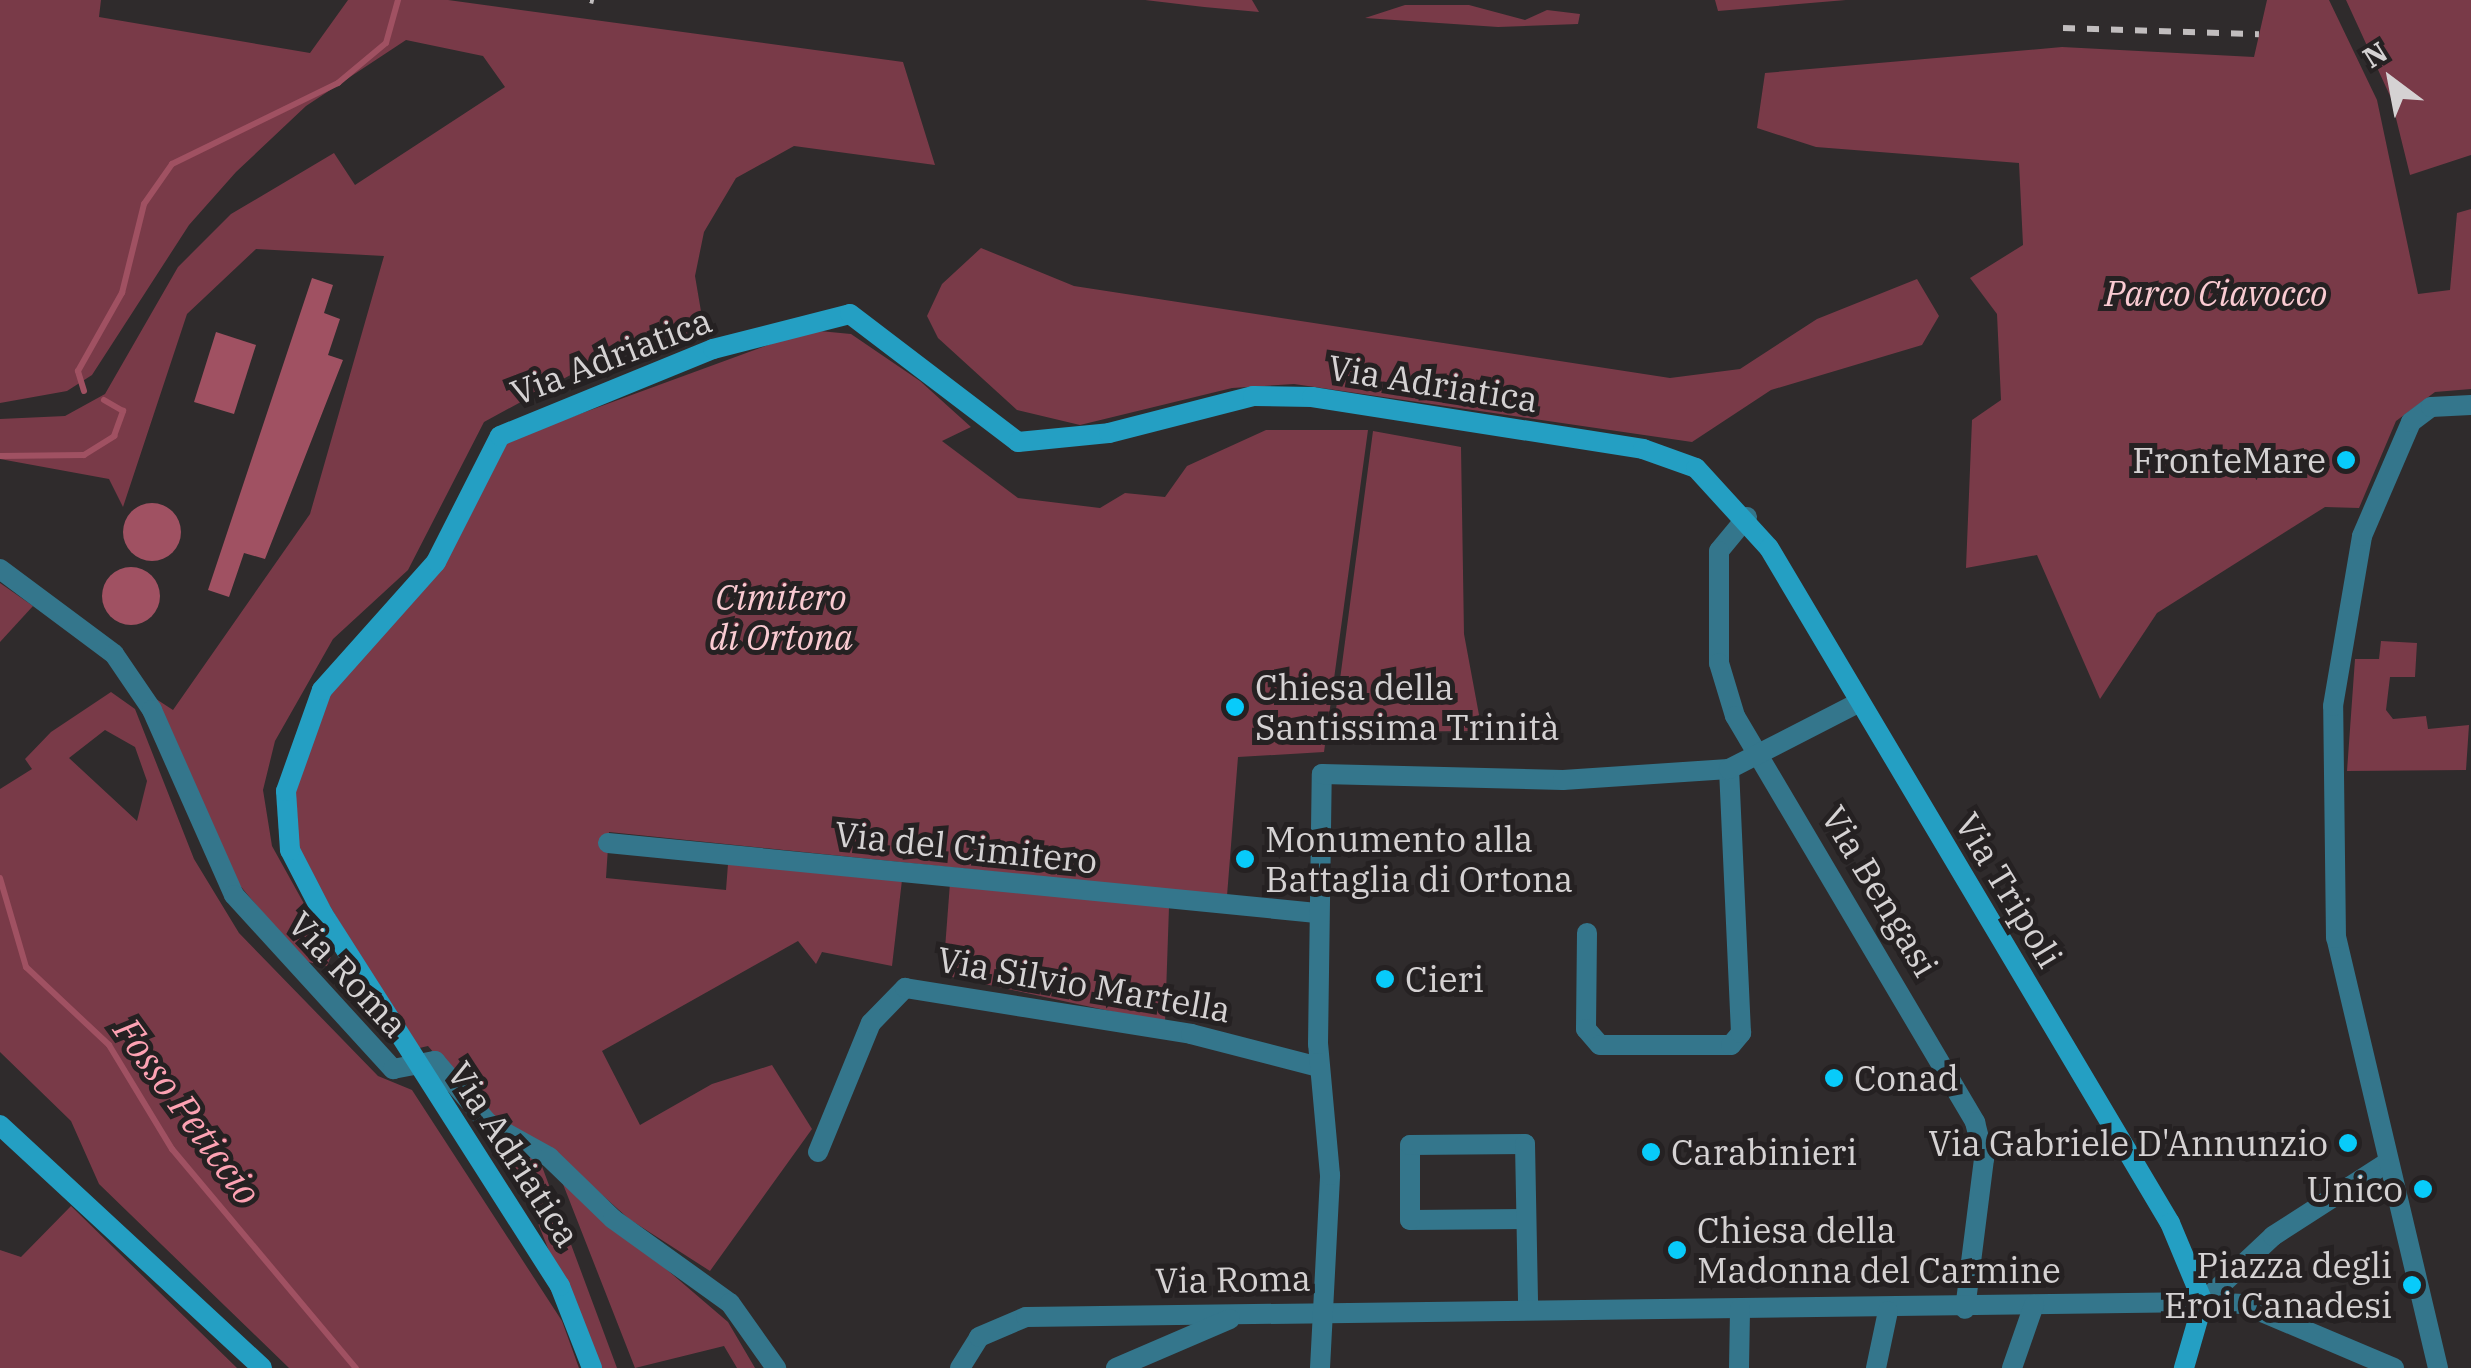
<!DOCTYPE html>
<html>
<head>
<meta charset="utf-8">
<style>
	body { margin:0 }
	#map { position:relative; width:2471px; height:1368px; overflow:hidden; background:#2f2b2c; font-family:"IBM Plex Serif",serif }
	div>[style] { position:absolute }
	[style*='--x'] { left:calc(var(--x)*1px); top:calc(var(--y)*1px); width:calc(var(--w)*1px); rotate:calc(var(--a)*1deg) }
	.green>* { inset:0; background:#793a48 }
	.water>* { inset:0; background:#a05162 }
	.round { border-radius:50% }
	.stream>* { height:6px; margin:-3px; padding:0 3px; transform-origin:3px; border-radius:3px; background:#a05162 }
	.street>* { height:20px; margin:-10px; padding:0 10px; transform-origin:10px; border-radius:10px; background:#34768c }
	.secondary>* { height:20px; margin:-10px; padding:0 10px; transform-origin:10px; border-radius:10px; background:#249fc3 }
	.rail>* { height:6px; margin-top:-3px; transform-origin:0; background:repeating-linear-gradient(90deg,#c1bdbe 0 12px,transparent 0 24px) }
	.dots>* { width:28px; height:28px; translate:-50% -50%; box-sizing:border-box; border:5px solid #252122; border-radius:50% }
	span { translate:-50% -50%; white-space:nowrap; text-align:center; line-height:1.15; -webkit-text-stroke:10px #252122; paint-order:stroke }
	.park-label { font-size:35px; color:#facbd2; font-style:italic }
	.street-label { font-size:35px; color:#d5d2d3 }
	.poi-label { font-size:35px; color:#d5d2d3 }
	.right { translate:-100% -50%; text-align:right }
	.left { translate:0 -50%; text-align:left }
	.water-label { font-size:38px; color:#fda2b3; font-style:italic }
	.north { position:absolute; left:2341px; top:30px; width:100px; height:100px; -webkit-text-stroke:8px #252122; paint-order:stroke; rotate:328deg; font-size:28px; font-weight:700; line-height:40px; text-align:center; color:#d5d2d3 }
	.north::after { content:''; display:block; margin:auto; width:35px; height:45px; background:#d5d2d3; clip-path:polygon(50% 0,100% 100%,50% 72%,0 100%) }
</style>
</head>
<body>
<div id="map">
	<div class="green">
		<div style="clip-path:polygon(0 0,101px 0,99px 17px,310px 53px,348px 0,448px 0,903px 62px,935px 165px,794px 146px,736px 178px,704px 232px,695px 276px,704px 329px,587px 366px,484px 422px,408px 570px,333px 639px,275px 741px,263px 790px,272px 846px,332px 954px,327px 966px,303px 961px,237px 882px,153px 697px,173px 710px,310px 514px,384px 256px,256px 249px,187px 314px,123px 507px,109px 479px,0 459px,0 419px,65px 416px,105px 394px,178px 267px,231px 214px,334px 153px,355px 185px,505px 87px,483px 56px,406px 40px,306px 106px,236px 172px,189px 225px,92px 375px,67px 391px,0 403px)"></div>
		<div style="clip-path:polygon(1145px 0,1252px 0,1259px 12px,1204px 7px)"></div>
		<div style="clip-path:polygon(1715px 0,1846px 0,1718px 11px)"></div>
		<div style="clip-path:polygon(2267px 0,2329px 0,2377px 100px,2418px 294px,2450px 290px,2457px 213px,2471px 209px,2471px 389px,2435px 392px,2396px 421px,2359px 508px,2325px 507px,2157px 613px,2100px 699px,2037px 555px,1966px 568px,1972px 420px,2001px 400px,1997px 314px,1970px 278px,2023px 245px,2019px 163px,1816px 147px,1757px 128px,1765px 73px,2062px 47px,2254px 57px)"></div>
		<div style="clip-path:polygon(2346px 0,2471px 0,2471px 155px,2410px 175px,2391px 98px)"></div>
		<div style="clip-path:polygon(1405px 5px,1469px 5px,1525px 20px,1547px 10px,1580px 14px,1578px 24px,1498px 27px,1365px 18px)"></div>
		<div style="clip-path:polygon(981px 248px,1074px 286px,1670px 378px,1740px 369px,1817px 319px,1917px 279px,1939px 316px,1922px 345px,1771px 390px,1692px 442px,1294px 384px,1232px 388px,1080px 425px,1017px 410px,938px 338px,927px 316px,942px 284px)"></div>
		<div style="clip-path:polygon(809px 330px,851px 334px,920px 381px,971px 427px,942px 441px,1018px 498px,1100px 508px,1125px 493px,1165px 497px,1187px 466px,1266px 430px,1368px 430px,1324px 752px,1238px 757px,1227px 896px,609px 832px,606px 878px,726px 890px,728px 864px,902px 880px,892px 966px,822px 952px,816px 964px,798px 941px,602px 1051px,640px 1125px,712px 1084px,772px 1065px,812px 1129px,710px 1271px,629px 1219px,561px 1158px,488px 1116px,428px 1046px,415px 1049px,297px 851px,292px 792px,325px 696px,405px 607px,503px 442px)"></div>
		<div style="clip-path:polygon(1373px 431px,1461px 447px,1464px 634px,1482px 731px,1333px 732px)"></div>
		<div style="clip-path:polygon(0 583px,33px 606px,0 642px)"></div>
		<div style="clip-path:polygon(2381px 641px,2417px 643px,2415px 677px,2390px 677px,2386px 710px,2393px 719px,2426px 716px,2428px 729px,2469px 725px,2466px 770px,2347px 771px,2355px 659px,2379px 659px)"></div>
		<div style="clip-path:polygon(evenodd,111px 692px,135px 709px,194px 859px,239px 933px,378px 1076px,412px 1090px,562px 1321px,579px 1368px,289px 1368px,99px 1184px,71px 1121px,0 1052px,0 789px,32px 769px,25px 759px,51px 732px,111px 692px,105px 730px,135px 747px,147px 781px,137px 821px,69px 758px,105px 730px)"></div>
		<div style="clip-path:polygon(950px 883px,1169px 907px,1165px 1023px,943px 975px)"></div>
		<div style="clip-path:polygon(481px 1132px,540px 1161px,617px 1368px,596px 1368px,531px 1206px)"></div>
		<div style="clip-path:polygon(561px 1179px,728px 1322px,755px 1368px,737px 1368px,724px 1346px,635px 1368px)"></div>
		<div style="clip-path:polygon(71px 1206px,237px 1368px,0 1368px,0 1250px,21px 1257px)"></div>
	</div>
	<div class="water">
		<div style="clip-path:polygon(312px 278px,333px 285px,324px 313px,340px 319px,328px 355px,343px 360px,265px 559px,244px 553px,229px 597px,208px 590px)"></div>
		<div style="clip-path:polygon(216px 332px,256px 345px,234px 414px,194px 402px)"></div>
		<div class="round" style="left:123px;top:503px;width:58px;height:58px"></div>
		<div class="round" style="left:102px;top:567px;width:58px;height:58px"></div>
	</div>
	<div class="stream">
		<div style="--x:84;--y:391;--w:21;--a:-107"></div>
		<div style="--x:78;--y:371;--w:90;--a:-60.6"></div>
		<div style="--x:122;--y:293;--w:92;--a:-76.1"></div>
		<div style="--x:144;--y:204;--w:49;--a:-55"></div>
		<div style="--x:172;--y:164;--w:185;--a:-26"></div>
		<div style="--x:338;--y:83;--w:62;--a:-39.8"></div>
		<div style="--x:386;--y:43;--w:45;--a:-74.4"></div>
		<div style="--x:0;--y:456;--w:84;--a:-0.7"></div>
		<div style="--x:84;--y:455;--w:36;--a:-32"></div>
		<div style="--x:114;--y:436;--w:27;--a:-70"></div>
		<div style="--x:123;--y:411;--w:22;--a:-150"></div>
		<div style="--x:0;--y:878;--w:93;--a:73.7"></div>
		<div style="--x:26;--y:967;--w:114;--a:43.2"></div>
		<div style="--x:109;--y:1045;--w:122;--a:58.8"></div>
		<div style="--x:172;--y:1149;--w:286;--a:50"></div>
	</div>
	<div class="street">
		<div style="--x:1747;--y:517;--w:44;--a:129.5"></div>
		<div style="--x:1719;--y:551;--w:112;--a:90"></div>
		<div style="--x:1719;--y:663;--w:55;--a:73.2"></div>
		<div style="--x:1735;--y:716;--w:472;--a:59.4"></div>
		<div style="--x:1975;--y:1122;--w:38;--a:76"></div>
		<div style="--x:1984;--y:1159;--w:151;--a:97.2"></div>
		<div style="--x:0;--y:569;--w:142;--a:36.7"></div>
		<div style="--x:114;--y:654;--w:68;--a:55.8"></div>
		<div style="--x:152;--y:710;--w:202;--a:66.1"></div>
		<div style="--x:234;--y:895;--w:236;--a:47.6"></div>
		<div style="--x:393;--y:1069;--w:43;--a:-10.8"></div>
		<div style="--x:435;--y:1061;--w:82;--a:49.5"></div>
		<div style="--x:488;--y:1123;--w:70;--a:29.1"></div>
		<div style="--x:549;--y:1157;--w:89;--a:44.1"></div>
		<div style="--x:613;--y:1219;--w:144;--a:35.7"></div>
		<div style="--x:730;--y:1303;--w:80;--a:54.7"></div>
		<div style="--x:608;--y:843;--w:712;--a:5.64"></div>
		<div style="--x:1587;--y:933;--w:96;--a:90.6"></div>
		<div style="--x:1586;--y:1029;--w:21;--a:49"></div>
		<div style="--x:1600;--y:1045;--w:131;--a:0"></div>
		<div style="--x:1731;--y:1045;--w:16;--a:-50"></div>
		<div style="--x:1741;--y:1033;--w:264;--a:-92.6"></div>
		<div style="--x:818;--y:1152;--w:139;--a:-67.7"></div>
		<div style="--x:871;--y:1023;--w:49;--a:-45.8"></div>
		<div style="--x:905;--y:988;--w:290;--a:9.1"></div>
		<div style="--x:1191;--y:1034;--w:132;--a:14.5"></div>
		<div style="--x:1526;--y:1219;--w:116;--a:179.5"></div>
		<div style="--x:1410;--y:1220;--w:75;--a:-90"></div>
		<div style="--x:1410;--y:1145;--w:115;--a:-0.5"></div>
		<div style="--x:1525;--y:1144;--w:162;--a:88.9"></div>
		<div style="--x:2203;--y:1302;--w:96;--a:-43.3"></div>
		<div style="--x:2273;--y:1236;--w:137;--a:-32.8"></div>
		<div style="--x:960;--y:1368;--w:36;--a:-58"></div>
		<div style="--x:979;--y:1337;--w:51;--a:-23.1"></div>
		<div style="--x:1026;--y:1317;--w:1177;--a:-0.73"></div>
		<div style="--x:2203;--y:1302;--w:40;--a:2.9"></div>
		<div style="--x:2243;--y:1304;--w:164;--a:23"></div>
		<div style="--x:1116;--y:1368;--w:124;--a:-23.3"></div>
		<div style="--x:1320;--y:1368;--w:193;--a:-87"></div>
		<div style="--x:1330;--y:1175;--w:132;--a:-95.2"></div>
		<div style="--x:1318;--y:1044;--w:270;--a:-89.2"></div>
		<div style="--x:1322;--y:774;--w:241;--a:1.4"></div>
		<div style="--x:1563;--y:780;--w:166;--a:-3.8"></div>
		<div style="--x:1729;--y:769;--w:145;--a:-27.1"></div>
		<div style="--x:1739;--y:1368;--w:59;--a:-89"></div>
		<div style="--x:1876;--y:1368;--w:58;--a:-78.1"></div>
		<div style="--x:2012;--y:1368;--w:67;--a:-70.8"></div>
		<div style="--x:2438;--y:1368;--w:442;--a:-103.3"></div>
		<div style="--x:2336;--y:938;--w:232;--a:-90.7"></div>
		<div style="--x:2333;--y:706;--w:172;--a:-80.3"></div>
		<div style="--x:2362;--y:536;--w:124;--a:-66.7"></div>
		<div style="--x:2411;--y:422;--w:25;--a:-37"></div>
		<div style="--x:2431;--y:407;--w:40;--a:-2.9"></div>
	</div>
	<div class="secondary">
		<div style="--x:0;--y:1125;--w:357;--a:42.8"></div>
		<div style="--x:592;--y:1368;--w:88;--a:-111.3"></div>
		<div style="--x:560;--y:1286;--w:441;--a:-122.5"></div>
		<div style="--x:323;--y:914;--w:72;--a:-117.3"></div>
		<div style="--x:290;--y:850;--w:59;--a:-93.9"></div>
		<div style="--x:286;--y:791;--w:107;--a:-70.4"></div>
		<div style="--x:322;--y:690;--w:171;--a:-48.3"></div>
		<div style="--x:436;--y:562;--w:141;--a:-63.1"></div>
		<div style="--x:500;--y:436;--w:230;--a:-22.2"></div>
		<div style="--x:713;--y:349;--w:141;--a:-14.3"></div>
		<div style="--x:850;--y:314;--w:211;--a:37.3"></div>
		<div style="--x:1018;--y:442;--w:91;--a:-5.6"></div>
		<div style="--x:1109;--y:433;--w:149;--a:-14.4"></div>
		<div style="--x:1253;--y:396;--w:59;--a:1"></div>
		<div style="--x:1312;--y:397;--w:335;--a:8.9"></div>
		<div style="--x:1643;--y:449;--w:56;--a:19.7"></div>
		<div style="--x:1696;--y:468;--w:108;--a:47.6"></div>
		<div style="--x:1769;--y:548;--w:785;--a:59.29"></div>
		<div style="--x:2170;--y:1223;--w:86;--a:67.3"></div>
		<div style="--x:2203;--y:1302;--w:69;--a:106.1"></div>
	</div>
	<div class="rail">
		<div style="--x:590;--y:0;--w:4;--a:14"></div>
		<div style="--x:2063;--y:28;--w:196;--a:1.8"></div>
	</div>
	<div class="dots">
		<div style="left:2346px;top:460px;background:#08cbfa"></div>
		<div style="left:1235px;top:707px;background:#08cbfa"></div>
		<div style="left:1245px;top:859px;background:#08cbfa"></div>
		<div style="left:1385px;top:979px;background:#08cbfa"></div>
		<div style="left:1834px;top:1078px;background:#08cbfa"></div>
		<div style="left:2348px;top:1143px;background:#08cbfa"></div>
		<div style="left:1651px;top:1152px;background:#08cbfa"></div>
		<div style="left:2423px;top:1189px;background:#08cbfa"></div>
		<div style="left:1677px;top:1250px;background:#08cbfa"></div>
		<div style="left:2412px;top:1285px;background:#08cbfa"></div>
	</div>
	<div class="park-label">
		<span style="left:2216px;top:293px">Parco Ciavocco</span>
		<span style="left:781px;top:617px">Cimitero<br>di Ortona</span>
	</div>
	<div class="street-label">
		<span style="left:611px;top:356px;rotate:-21deg">Via Adriatica</span>
		<span style="left:1433px;top:383px;rotate:9deg">Via Adriatica</span>
		<span style="left:966px;top:847px;rotate:6deg">Via del Cimitero</span>
		<span style="left:2009px;top:890px;rotate:59deg">Via Tripoli</span>
		<span style="left:1880px;top:891px;rotate:59deg">Via Bengasi</span>
		<span style="left:348px;top:974px;rotate:47deg">Via Roma</span>
		<span style="left:1084px;top:984px;rotate:10deg">Via Silvio Martella</span>
		<span style="left:514px;top:1154px;rotate:57deg">Via Adriatica</span>
		<span style="left:1233px;top:1279px;rotate:-1deg">Via Roma</span>
	</div>
	<div class="poi-label">
		<span class="right" style="left:2326px;top:460px">FronteMare</span>
		<span class="left" style="left:1255px;top:707px">Chiesa della<br>Santissima Trinità</span>
		<span class="left" style="left:1265px;top:859px">Monumento alla<br>Battaglia di Ortona</span>
		<span class="left" style="left:1405px;top:979px">Cieri</span>
		<span class="left" style="left:1854px;top:1078px">Conad</span>
		<span class="right" style="left:2328px;top:1143px">Via Gabriele D'Annunzio</span>
		<span class="left" style="left:1671px;top:1152px">Carabinieri</span>
		<span class="right" style="left:2403px;top:1189px">Unico</span>
		<span class="left" style="left:1697px;top:1250px">Chiesa della<br>Madonna del Carmine</span>
		<span class="right" style="left:2392px;top:1285px">Piazza degli<br>Eroi Canadesi</span>
	</div>
	<div class="water-label">
		<span style="left:188px;top:1111px;rotate:54deg">Fosso Peticcio</span>
	</div>
	<div class="north">N</div>
</div>
</body>
</html>
